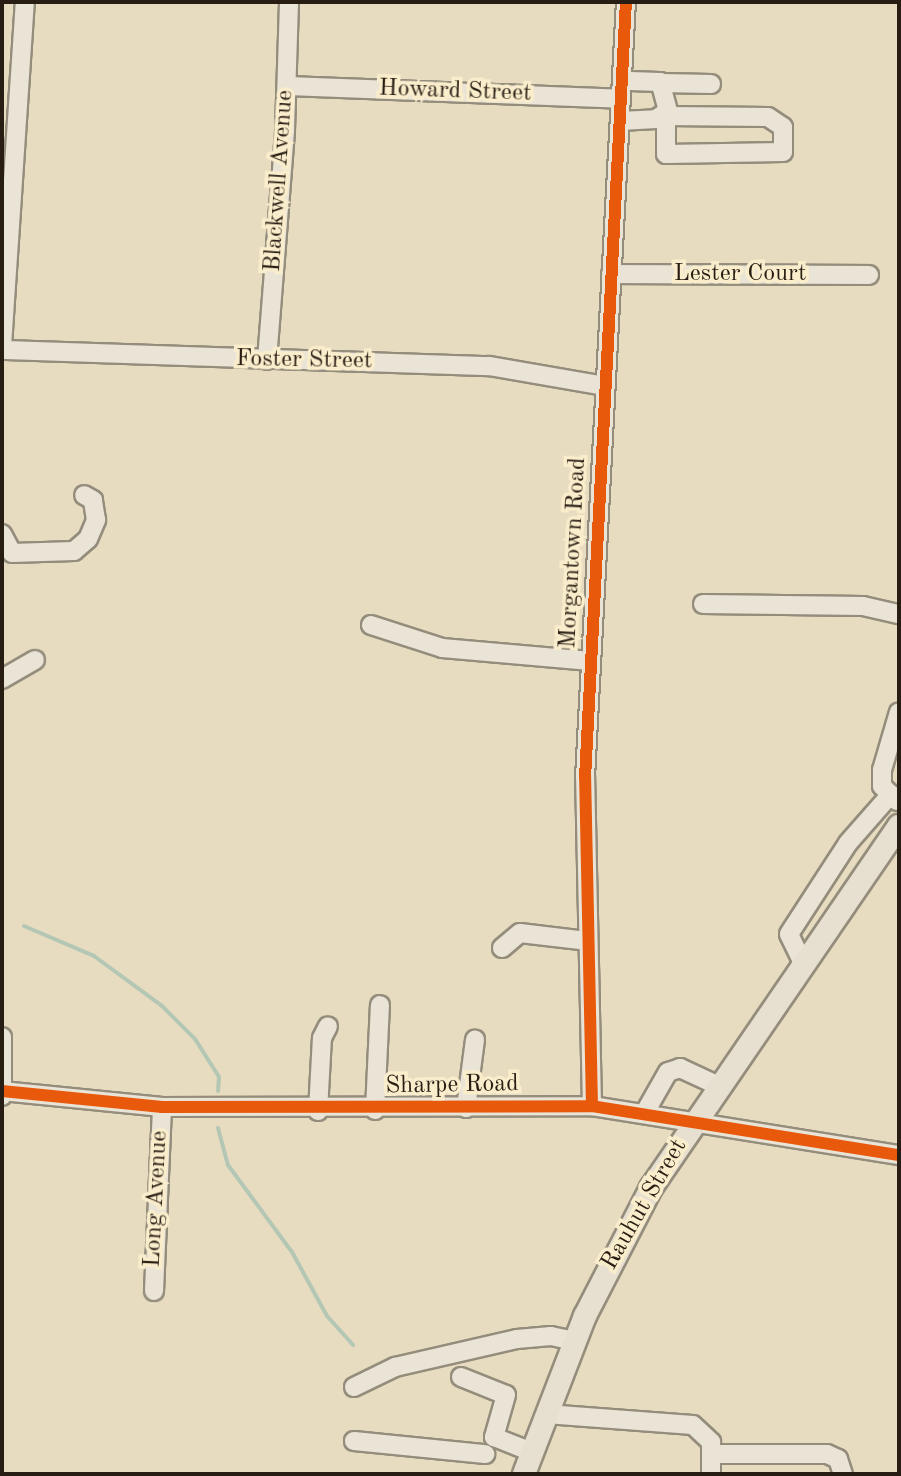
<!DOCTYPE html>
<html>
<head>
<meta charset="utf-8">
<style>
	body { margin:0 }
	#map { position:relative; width:901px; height:1476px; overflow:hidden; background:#e7dcc0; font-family:"Old Standard TT",serif }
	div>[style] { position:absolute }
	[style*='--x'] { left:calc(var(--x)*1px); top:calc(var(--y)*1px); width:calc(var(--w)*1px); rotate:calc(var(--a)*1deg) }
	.stream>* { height:4px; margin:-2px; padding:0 2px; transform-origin:2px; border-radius:2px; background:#b3c7b4 }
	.roads { filter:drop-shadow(2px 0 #948d7c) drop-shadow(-2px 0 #948d7c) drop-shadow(0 2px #948d7c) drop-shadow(0 -2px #948d7c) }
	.minor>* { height:18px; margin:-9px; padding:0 9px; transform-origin:9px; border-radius:9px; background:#eae4d7 }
	.major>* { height:22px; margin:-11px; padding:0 11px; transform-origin:11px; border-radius:11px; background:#e7e0d0 }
	.cycleway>* { height:12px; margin:-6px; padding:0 6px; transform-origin:6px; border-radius:6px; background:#e8590c }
	span { translate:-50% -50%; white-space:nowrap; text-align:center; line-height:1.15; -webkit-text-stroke:7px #faedcc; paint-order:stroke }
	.street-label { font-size:24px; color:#281d13 }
	.frame { position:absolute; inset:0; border:4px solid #281d13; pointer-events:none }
</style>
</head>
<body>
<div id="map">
	<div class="stream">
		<div style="--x:24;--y:926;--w:76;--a:23.2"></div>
		<div style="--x:94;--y:956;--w:83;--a:36.2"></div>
		<div style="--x:161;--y:1005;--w:48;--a:45"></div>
		<div style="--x:195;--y:1039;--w:45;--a:57.7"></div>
		<div style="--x:219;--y:1077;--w:14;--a:94"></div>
		<div style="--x:218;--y:1128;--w:38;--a:75"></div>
		<div style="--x:228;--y:1165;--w:108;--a:53.7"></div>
		<div style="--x:292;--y:1252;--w:73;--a:61.3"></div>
		<div style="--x:327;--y:1316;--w:39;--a:48"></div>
	</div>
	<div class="roads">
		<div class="minor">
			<div style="--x:661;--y:83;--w:50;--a:1.1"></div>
			<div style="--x:288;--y:86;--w:333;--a:2.2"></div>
			<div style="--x:666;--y:116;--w:102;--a:0.6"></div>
			<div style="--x:768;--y:117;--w:18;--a:34"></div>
			<div style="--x:783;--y:127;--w:25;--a:90"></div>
			<div style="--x:783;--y:152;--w:117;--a:179"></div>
			<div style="--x:666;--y:154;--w:38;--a:-90"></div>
			<div style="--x:620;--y:121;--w:36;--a:-3"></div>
			<div style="--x:656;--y:119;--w:14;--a:-34"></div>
			<div style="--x:668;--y:111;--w:30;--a:-105"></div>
			<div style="--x:660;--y:82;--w:38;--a:-178"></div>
			<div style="--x:611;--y:274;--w:258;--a:0.2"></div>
			<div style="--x:2;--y:346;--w:345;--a:-86.2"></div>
			<div style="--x:2;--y:350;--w:487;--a:1.9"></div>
			<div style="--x:489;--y:366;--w:118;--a:9.8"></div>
			<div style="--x:267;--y:360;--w:231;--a:-85.5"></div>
			<div style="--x:285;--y:130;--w:128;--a:-88.2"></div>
			<div style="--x:2;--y:534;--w:21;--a:62"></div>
			<div style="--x:12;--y:553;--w:62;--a:-1.8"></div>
			<div style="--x:74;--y:551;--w:18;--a:-41"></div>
			<div style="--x:88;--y:539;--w:21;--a:-67"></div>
			<div style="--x:96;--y:520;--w:20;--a:-99"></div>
			<div style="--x:93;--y:500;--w:10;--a:-151"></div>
			<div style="--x:703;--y:604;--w:160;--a:0.7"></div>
			<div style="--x:863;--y:606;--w:37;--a:13"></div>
			<div style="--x:371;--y:625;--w:75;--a:17.9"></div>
			<div style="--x:442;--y:648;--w:149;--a:5"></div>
			<div style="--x:2;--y:679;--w:38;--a:-30"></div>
			<div style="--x:897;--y:801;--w:21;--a:-135"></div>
			<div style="--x:882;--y:786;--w:16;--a:-90"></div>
			<div style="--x:882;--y:770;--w:60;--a:-73.7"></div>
			<div style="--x:502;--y:948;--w:23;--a:-40"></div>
			<div style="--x:520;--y:933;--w:67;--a:6.8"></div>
			<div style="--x:804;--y:965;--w:34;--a:-116"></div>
			<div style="--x:789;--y:934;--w:108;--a:-57"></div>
			<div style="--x:848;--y:843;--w:65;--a:-48.7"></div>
			<div style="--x:2;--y:1037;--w:59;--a:90"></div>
			<div style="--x:2;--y:1091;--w:161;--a:5.7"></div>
			<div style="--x:162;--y:1107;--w:430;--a:-0.1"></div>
			<div style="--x:592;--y:1106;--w:311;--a:9.1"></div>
			<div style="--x:592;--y:1106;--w:328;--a:-91.2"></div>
			<div style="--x:585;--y:778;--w:777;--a:-86.98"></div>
			<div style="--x:466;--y:1108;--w:69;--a:-82.5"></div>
			<div style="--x:375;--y:1110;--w:105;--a:-87.3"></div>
			<div style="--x:318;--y:1111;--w:73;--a:-86.9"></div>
			<div style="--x:322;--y:1038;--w:13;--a:-63"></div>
			<div style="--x:644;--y:1114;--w:48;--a:-60.3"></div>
			<div style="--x:668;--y:1072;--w:13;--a:-18"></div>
			<div style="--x:680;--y:1068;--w:45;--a:24.9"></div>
			<div style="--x:154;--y:1291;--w:184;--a:-87.5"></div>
			<div style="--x:461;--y:1377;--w:48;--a:21.8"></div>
			<div style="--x:506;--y:1395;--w:44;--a:105.9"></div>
			<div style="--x:494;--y:1437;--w:41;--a:21.5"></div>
			<div style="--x:354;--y:1387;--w:46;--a:-26"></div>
			<div style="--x:395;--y:1367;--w:125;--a:-12.9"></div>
			<div style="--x:517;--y:1339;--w:34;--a:-5"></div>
			<div style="--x:551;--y:1336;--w:24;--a:12"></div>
			<div style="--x:546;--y:1414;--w:147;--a:4.3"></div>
			<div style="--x:693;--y:1425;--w:25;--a:43"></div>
			<div style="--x:711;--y:1442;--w:32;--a:90"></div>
			<div style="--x:354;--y:1441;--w:132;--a:5.7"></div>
			<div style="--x:711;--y:1454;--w:116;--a:0"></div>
			<div style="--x:827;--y:1454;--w:12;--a:24"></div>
			<div style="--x:838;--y:1459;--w:16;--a:72"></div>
		</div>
		<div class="major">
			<div style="--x:524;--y:1474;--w:169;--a:-68.9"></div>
			<div style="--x:585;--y:1316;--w:144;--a:-62.7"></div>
			<div style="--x:651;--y:1188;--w:439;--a:-55.6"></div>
		</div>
	</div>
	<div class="cycleway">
		<div style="--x:2;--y:1091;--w:161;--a:5.7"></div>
		<div style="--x:162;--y:1107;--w:430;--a:-0.1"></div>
		<div style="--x:592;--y:1106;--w:311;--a:9.1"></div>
		<div style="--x:592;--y:1106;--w:328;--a:-91.2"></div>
		<div style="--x:585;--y:778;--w:777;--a:-86.98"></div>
	</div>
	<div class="street-label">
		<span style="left:455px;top:92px;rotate:2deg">Howard Street</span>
		<span style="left:280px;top:181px;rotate:-86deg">Blackwell Avenue</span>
		<span style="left:740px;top:275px">Lester Court</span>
		<span style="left:304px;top:361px;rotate:1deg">Foster Street</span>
		<span style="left:574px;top:553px;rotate:-87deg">Morgantown Road</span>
		<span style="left:452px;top:1086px;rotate:-1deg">Sharpe Road</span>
		<span style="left:157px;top:1199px;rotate:-87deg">Long Avenue</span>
		<span style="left:645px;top:1205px;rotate:-60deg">Rauhut Street</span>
	</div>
	<div class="frame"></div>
</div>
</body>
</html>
